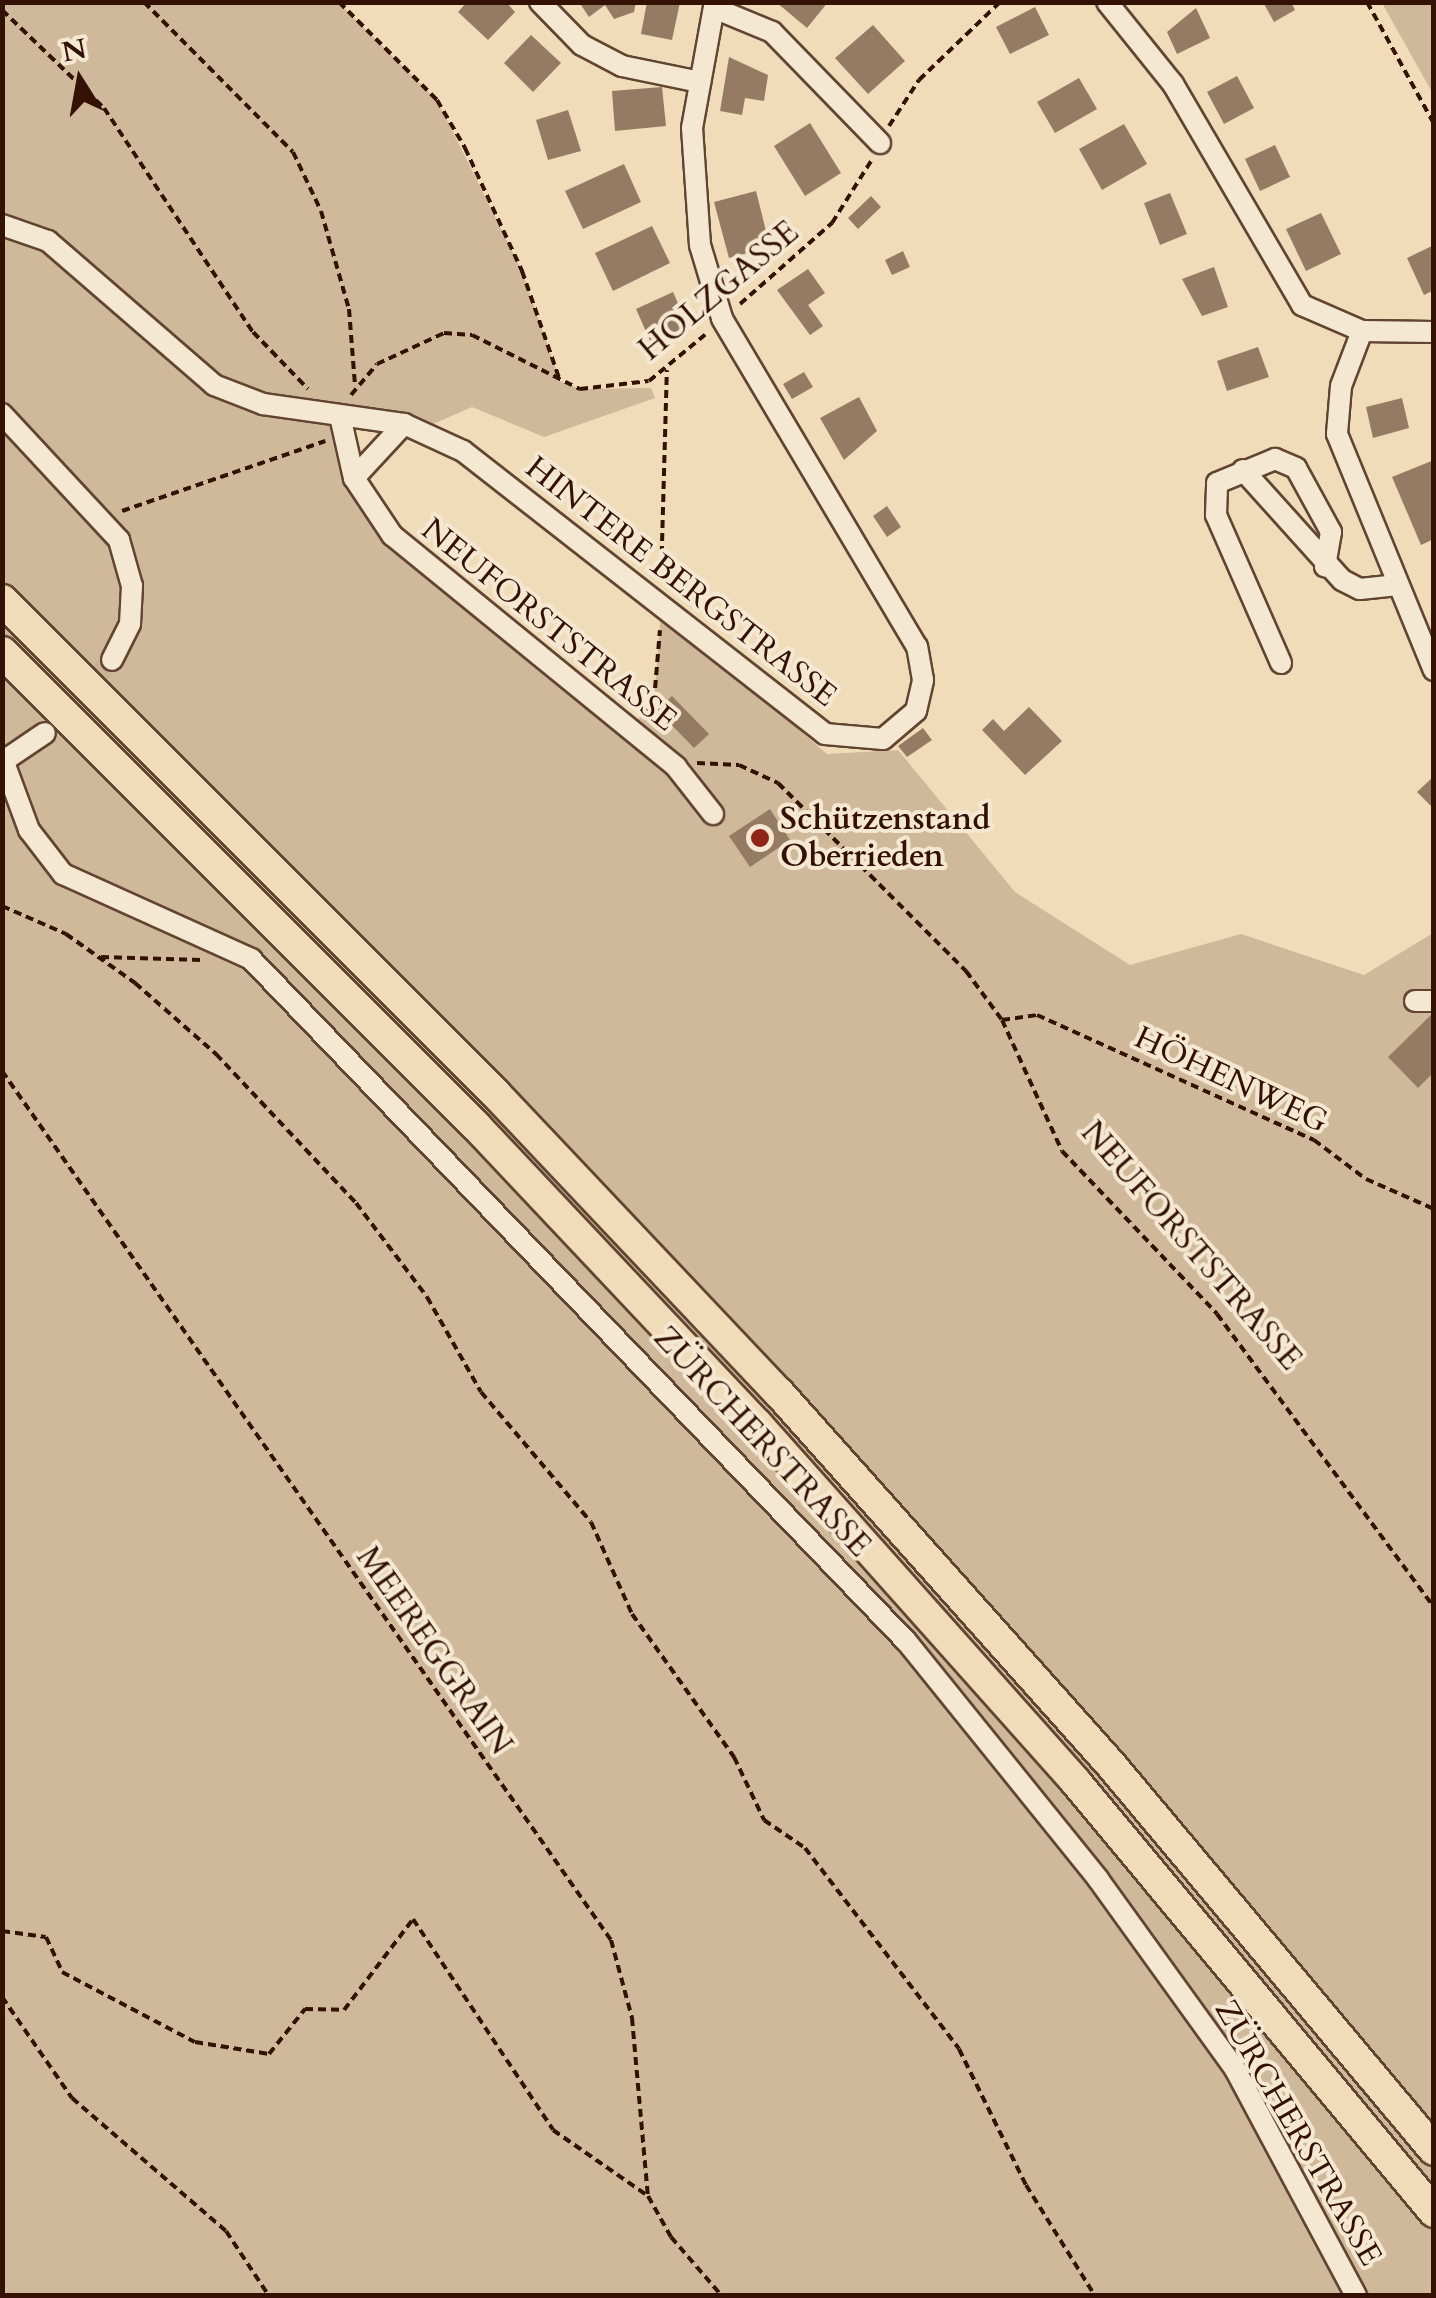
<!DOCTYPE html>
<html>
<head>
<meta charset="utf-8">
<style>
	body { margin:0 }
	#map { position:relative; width:1436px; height:2298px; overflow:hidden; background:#f0dcb9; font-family:Cardo,serif }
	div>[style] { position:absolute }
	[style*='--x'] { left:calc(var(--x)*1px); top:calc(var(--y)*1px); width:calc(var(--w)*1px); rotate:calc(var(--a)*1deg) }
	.green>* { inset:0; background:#d0b99a }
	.building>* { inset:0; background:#957b63 }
	.minor-tunnel>* { height:20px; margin-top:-10px; transform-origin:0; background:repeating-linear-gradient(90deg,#cab395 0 20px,transparent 0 30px) }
	.path>* { height:4px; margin-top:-2px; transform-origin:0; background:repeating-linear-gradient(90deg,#331105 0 8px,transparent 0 13px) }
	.roads { filter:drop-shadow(2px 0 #624432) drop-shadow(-2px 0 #624432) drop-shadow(0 2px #624432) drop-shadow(0 -2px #624432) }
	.minor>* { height:20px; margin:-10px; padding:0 10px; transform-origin:10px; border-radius:10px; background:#f5e8d2 }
	.highway>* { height:30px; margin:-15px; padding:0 15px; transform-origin:15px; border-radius:15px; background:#f0dcb9 }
	.dots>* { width:28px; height:28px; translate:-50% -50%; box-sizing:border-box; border:5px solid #f5e8d2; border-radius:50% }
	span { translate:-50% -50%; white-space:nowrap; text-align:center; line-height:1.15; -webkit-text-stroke:8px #f5e8d2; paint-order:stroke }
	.street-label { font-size:32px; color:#331105 }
	.poi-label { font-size:32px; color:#331105; font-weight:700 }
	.left { translate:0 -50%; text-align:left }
	.frame { position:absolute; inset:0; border:5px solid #331105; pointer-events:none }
	.north { position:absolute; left:30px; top:30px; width:100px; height:100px; -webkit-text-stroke:8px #f5e8d2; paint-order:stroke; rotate:349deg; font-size:28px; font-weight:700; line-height:40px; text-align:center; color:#331105 }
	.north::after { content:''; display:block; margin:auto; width:35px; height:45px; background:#331105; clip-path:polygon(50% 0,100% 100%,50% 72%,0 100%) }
</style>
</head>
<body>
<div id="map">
	<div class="green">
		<div style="clip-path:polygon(3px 3px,339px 3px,437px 100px,522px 271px,560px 381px,580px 389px,651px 388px,655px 398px,544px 437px,472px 407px,422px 429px,340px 416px,369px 504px,629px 730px,654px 701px,661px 610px,827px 754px,898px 750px,1015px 892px,1130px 965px,1241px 934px,1364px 975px,1433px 933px,1433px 2295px,3px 2296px)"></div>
		<div style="clip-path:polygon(1382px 3px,1433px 3px,1433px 94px)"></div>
	</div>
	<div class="building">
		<div style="clip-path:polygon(467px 2px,506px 2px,515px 12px,488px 40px,458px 12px)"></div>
		<div style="clip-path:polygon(579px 2px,636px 2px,634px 12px,614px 19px,605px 5px,589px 17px)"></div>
		<div style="clip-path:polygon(647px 2px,680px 2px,672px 40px,641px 34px)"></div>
		<div style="clip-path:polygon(776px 2px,828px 2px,807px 28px)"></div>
		<div style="clip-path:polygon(1263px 2px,1291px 2px,1295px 10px,1274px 22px)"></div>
		<div style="clip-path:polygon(1035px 7px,1049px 35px,1010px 54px,996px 27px)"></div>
		<div style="clip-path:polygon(1196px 8px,1210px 38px,1177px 54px,1167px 32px)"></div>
		<div style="clip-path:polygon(873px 25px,905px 61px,868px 94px,835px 58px)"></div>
		<div style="clip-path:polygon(531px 35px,561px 63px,533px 92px,504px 63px)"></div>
		<div style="clip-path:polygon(729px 57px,768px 75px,764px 101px,745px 98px,742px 115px,720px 111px)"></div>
		<div style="clip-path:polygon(1237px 76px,1254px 108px,1224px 124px,1207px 92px)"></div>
		<div style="clip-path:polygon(1079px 78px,1097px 109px,1055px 133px,1037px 102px)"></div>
		<div style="clip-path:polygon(662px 87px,666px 126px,615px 131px,612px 91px)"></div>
		<div style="clip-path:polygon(568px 110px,581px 151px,548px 160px,536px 120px)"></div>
		<div style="clip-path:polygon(810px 123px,841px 173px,805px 196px,774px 146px)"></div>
		<div style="clip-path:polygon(1124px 124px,1147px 164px,1102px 190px,1079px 149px)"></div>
		<div style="clip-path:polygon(1275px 145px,1290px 177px,1260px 191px,1245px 159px)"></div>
		<div style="clip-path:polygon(624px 164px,641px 202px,583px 229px,565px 191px)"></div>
		<div style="clip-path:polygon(756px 191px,770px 247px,729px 258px,714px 202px)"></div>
		<div style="clip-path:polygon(1170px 193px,1187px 234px,1160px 245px,1144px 203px)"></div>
		<div style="clip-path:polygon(871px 196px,881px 207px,858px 229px,848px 218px)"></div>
		<div style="clip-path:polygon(1321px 213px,1341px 254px,1306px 271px,1286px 229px)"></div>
		<div style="clip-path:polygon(652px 226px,670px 263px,613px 291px,595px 253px)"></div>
		<div style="clip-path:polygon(1434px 245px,1434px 290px,1424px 295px,1407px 258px)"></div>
		<div style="clip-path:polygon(903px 251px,910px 267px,892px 275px,885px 260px)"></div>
		<div style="clip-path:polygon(1214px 267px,1228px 307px,1202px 316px,1182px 279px)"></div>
		<div style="clip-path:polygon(808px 269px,825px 293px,808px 305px,823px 326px,810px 335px,777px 290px)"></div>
		<div style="clip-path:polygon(673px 292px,688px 326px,651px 343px,636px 309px)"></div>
		<div style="clip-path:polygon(1258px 347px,1269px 377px,1227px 391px,1217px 361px)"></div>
		<div style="clip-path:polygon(804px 372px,813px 387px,792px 399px,783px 384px)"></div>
		<div style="clip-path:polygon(859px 397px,877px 431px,844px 460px,820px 418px)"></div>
		<div style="clip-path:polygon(1402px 398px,1409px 428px,1373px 438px,1366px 407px)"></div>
		<div style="clip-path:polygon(1434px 460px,1434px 539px,1421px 545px,1392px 477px)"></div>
		<div style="clip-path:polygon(887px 506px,901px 527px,887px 537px,873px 516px)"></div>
		<div style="clip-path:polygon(672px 696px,709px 734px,694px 748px,657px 710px)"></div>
		<div style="clip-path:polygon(1029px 707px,1062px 741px,1025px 775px,982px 730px,993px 719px,1004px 731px)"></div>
		<div style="clip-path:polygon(923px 728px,932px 740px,907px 757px,898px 746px)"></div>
		<div style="clip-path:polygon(1434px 776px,1434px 809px,1417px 792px)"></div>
		<div style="clip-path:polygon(770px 809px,790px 840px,750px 867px,729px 836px)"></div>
		<div style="clip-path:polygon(1434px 1012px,1434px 1072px,1418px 1088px,1388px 1057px)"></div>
	</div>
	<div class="minor-tunnel">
		<div style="--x:56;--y:721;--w:83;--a:-47.4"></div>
	</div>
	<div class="path">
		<div style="--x:144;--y:2;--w:211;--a:45.2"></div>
		<div style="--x:293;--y:152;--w:65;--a:64.6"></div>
		<div style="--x:321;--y:211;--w:102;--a:74.1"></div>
		<div style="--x:349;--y:309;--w:76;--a:85.5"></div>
		<div style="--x:339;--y:2;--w:139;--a:45"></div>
		<div style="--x:437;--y:100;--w:56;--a:59.7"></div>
		<div style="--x:465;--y:148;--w:136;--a:65.1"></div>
		<div style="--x:522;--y:271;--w:116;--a:70.9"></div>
		<div style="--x:1367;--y:2;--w:139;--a:61.2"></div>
		<div style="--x:2;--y:10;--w:141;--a:43.9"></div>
		<div style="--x:104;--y:108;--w:269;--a:56.4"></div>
		<div style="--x:253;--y:332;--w:79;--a:46"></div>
		<div style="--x:889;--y:126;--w:55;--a:-56.9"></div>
		<div style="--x:919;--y:80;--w:112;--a:-43.9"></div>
		<div style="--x:740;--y:304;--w:123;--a:-41.4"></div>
		<div style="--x:832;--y:223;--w:73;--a:-57.8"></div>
		<div style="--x:351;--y:395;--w:40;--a:-50"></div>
		<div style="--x:377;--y:364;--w:74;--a:-24.8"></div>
		<div style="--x:444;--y:333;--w:28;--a:4"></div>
		<div style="--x:472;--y:335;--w:121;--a:26.6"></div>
		<div style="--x:580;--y:389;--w:69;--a:-6.6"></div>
		<div style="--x:649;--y:381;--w:75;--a:-39.6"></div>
		<div style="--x:122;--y:511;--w:215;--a:-19"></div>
		<div style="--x:661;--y:580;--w:210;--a:-88.4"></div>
		<div style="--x:642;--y:715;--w:18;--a:-49"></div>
		<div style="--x:654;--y:701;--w:71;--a:-85.2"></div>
		<div style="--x:697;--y:763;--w:42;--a:2.7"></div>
		<div style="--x:739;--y:765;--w:43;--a:24.8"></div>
		<div style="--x:778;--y:783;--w:266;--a:45"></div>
		<div style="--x:966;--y:971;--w:61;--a:53.7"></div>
		<div style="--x:1002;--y:1020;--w:144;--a:65.4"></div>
		<div style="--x:1062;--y:1151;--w:225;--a:46.4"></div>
		<div style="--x:1217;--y:1314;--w:365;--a:53.5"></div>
		<div style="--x:2;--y:906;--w:70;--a:23.6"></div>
		<div style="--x:66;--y:934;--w:85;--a:35.4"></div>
		<div style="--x:135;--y:983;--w:108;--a:41.2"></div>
		<div style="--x:216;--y:1054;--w:204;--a:46.8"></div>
		<div style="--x:356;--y:1203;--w:118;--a:52.9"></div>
		<div style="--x:427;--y:1297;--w:109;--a:60.4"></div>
		<div style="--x:481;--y:1392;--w:170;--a:49.8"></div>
		<div style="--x:591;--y:1522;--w:101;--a:66"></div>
		<div style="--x:632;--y:1614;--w:176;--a:54.5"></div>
		<div style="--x:734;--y:1757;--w:70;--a:64.5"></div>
		<div style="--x:764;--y:1820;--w:50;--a:34.3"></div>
		<div style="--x:805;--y:1848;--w:253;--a:52.5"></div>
		<div style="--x:959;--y:2049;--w:152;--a:63.8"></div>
		<div style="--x:1026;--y:2185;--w:131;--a:58.1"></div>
		<div style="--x:101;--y:957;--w:100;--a:1.7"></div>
		<div style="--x:1002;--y:1020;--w:35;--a:-8"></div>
		<div style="--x:1037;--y:1015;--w:304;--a:24.3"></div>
		<div style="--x:1314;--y:1140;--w:65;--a:36.9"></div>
		<div style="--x:1366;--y:1179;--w:74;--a:23.8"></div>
		<div style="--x:2;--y:1071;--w:1061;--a:54.98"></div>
		<div style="--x:611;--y:1940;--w:81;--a:74.9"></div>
		<div style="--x:632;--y:2018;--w:179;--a:84.9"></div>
		<div style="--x:648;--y:2196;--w:47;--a:60.7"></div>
		<div style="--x:671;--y:2237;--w:78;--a:49.2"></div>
		<div style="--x:2;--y:1931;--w:44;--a:7.8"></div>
		<div style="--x:46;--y:1937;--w:38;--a:65"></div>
		<div style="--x:62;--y:1972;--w:150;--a:27.8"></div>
		<div style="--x:195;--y:2042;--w:75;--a:9.2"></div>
		<div style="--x:269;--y:2054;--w:58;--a:-51.3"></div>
		<div style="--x:305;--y:2009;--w:39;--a:1"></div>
		<div style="--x:344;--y:2010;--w:114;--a:-52.8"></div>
		<div style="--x:413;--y:1919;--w:253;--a:56.4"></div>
		<div style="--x:553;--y:2130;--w:116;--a:34.8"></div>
		<div style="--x:2;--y:1997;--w:123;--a:55.3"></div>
		<div style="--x:72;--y:2098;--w:203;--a:40.8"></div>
		<div style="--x:226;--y:2231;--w:78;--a:56.5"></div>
	</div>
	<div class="roads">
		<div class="minor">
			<div style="--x:540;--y:2;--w:60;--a:45.7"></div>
			<div style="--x:582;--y:45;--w:45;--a:27.7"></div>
			<div style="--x:622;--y:66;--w:80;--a:11.6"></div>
			<div style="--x:1107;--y:2;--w:105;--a:51.2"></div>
			<div style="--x:1173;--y:84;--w:256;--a:59.7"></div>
			<div style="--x:1302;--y:305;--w:65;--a:23.4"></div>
			<div style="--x:1362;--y:331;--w:72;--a:0.8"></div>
			<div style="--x:714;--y:8;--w:63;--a:22.5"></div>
			<div style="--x:772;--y:32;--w:155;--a:45.8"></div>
			<div style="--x:2;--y:225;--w:49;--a:19.2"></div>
			<div style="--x:48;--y:241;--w:220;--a:40.9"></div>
			<div style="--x:214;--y:385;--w:53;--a:21.2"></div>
			<div style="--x:263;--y:404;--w:142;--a:8.1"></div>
			<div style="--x:404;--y:424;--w:65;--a:24.6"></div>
			<div style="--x:463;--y:451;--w:459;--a:38"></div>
			<div style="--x:825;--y:734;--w:58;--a:4.9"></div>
			<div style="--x:883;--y:739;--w:43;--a:-40.3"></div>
			<div style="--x:916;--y:711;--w:32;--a:-77"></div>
			<div style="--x:923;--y:680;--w:34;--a:-100"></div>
			<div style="--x:917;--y:647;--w:382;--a:-120.7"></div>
			<div style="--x:722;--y:318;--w:76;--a:-106.8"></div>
			<div style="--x:700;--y:245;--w:117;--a:-93.9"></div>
			<div style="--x:692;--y:128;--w:128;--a:-79.7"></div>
			<div style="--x:1362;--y:331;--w:59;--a:110.9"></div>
			<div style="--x:1341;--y:386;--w:48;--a:94.8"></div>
			<div style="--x:1337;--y:434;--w:255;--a:67.7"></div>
			<div style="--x:2;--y:414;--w:172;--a:47.1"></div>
			<div style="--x:119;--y:540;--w:48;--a:74.2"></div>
			<div style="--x:132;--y:586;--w:38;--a:93"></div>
			<div style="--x:130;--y:624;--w:40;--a:116.6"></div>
			<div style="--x:340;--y:416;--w:64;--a:77.3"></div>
			<div style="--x:354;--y:478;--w:69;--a:56.3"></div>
			<div style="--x:392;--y:535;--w:367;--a:39.2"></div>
			<div style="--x:676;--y:767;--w:60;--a:51.8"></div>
			<div style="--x:1243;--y:470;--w:148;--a:48"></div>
			<div style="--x:1342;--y:580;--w:20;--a:27"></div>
			<div style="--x:1360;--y:589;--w:38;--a:-6"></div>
			<div style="--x:354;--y:478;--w:74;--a:-47.2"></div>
			<div style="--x:1281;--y:663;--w:162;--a:-113.7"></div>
			<div style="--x:1216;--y:515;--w:32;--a:-88"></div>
			<div style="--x:1217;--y:483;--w:63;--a:-22.5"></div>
			<div style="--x:1275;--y:459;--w:23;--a:23"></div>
			<div style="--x:1296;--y:468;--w:73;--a:61.3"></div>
			<div style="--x:1331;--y:532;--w:35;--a:100"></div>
			<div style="--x:2;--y:757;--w:78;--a:69.7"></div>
			<div style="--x:29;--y:830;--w:56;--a:52.3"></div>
			<div style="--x:63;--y:874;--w:206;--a:24.3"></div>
			<div style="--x:251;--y:959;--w:947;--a:46.16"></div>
			<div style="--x:907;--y:1642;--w:304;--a:51.1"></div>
			<div style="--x:1098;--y:1879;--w:234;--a:54.2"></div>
			<div style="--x:1235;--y:2069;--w:257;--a:61.9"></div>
			<div style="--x:5;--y:760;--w:48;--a:-34"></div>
			<div style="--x:1415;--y:1001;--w:19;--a:0"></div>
		</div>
		<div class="highway">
			<div style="--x:2;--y:600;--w:697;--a:45"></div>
			<div style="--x:495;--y:1093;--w:413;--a:46.6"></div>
			<div style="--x:779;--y:1393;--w:500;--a:48.24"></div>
			<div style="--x:1112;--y:1766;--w:501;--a:50.02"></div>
			<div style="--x:2;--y:652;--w:670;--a:45"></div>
			<div style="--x:476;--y:1126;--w:410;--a:46.7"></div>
			<div style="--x:757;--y:1424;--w:478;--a:48.3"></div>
			<div style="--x:1075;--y:1781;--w:561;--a:50.21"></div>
		</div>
	</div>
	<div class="dots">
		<div style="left:760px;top:838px;background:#8f2418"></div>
	</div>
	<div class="street-label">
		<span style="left:719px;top:291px;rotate:-40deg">HOLZGASSE</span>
		<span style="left:681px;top:582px;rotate:38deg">HINTERE BERGSTRASSE</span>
		<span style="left:549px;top:625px;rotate:39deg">NEUFORSTSTRASSE</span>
		<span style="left:1231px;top:1080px;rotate:25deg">HÖHENWEG</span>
		<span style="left:1191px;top:1246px;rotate:49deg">NEUFORSTSTRASSE</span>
		<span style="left:762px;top:1442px;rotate:47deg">ZÜRCHERSTRASSE</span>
		<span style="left:434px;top:1651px;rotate:55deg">MEEREGGRAIN</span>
		<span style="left:1298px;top:2133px;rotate:60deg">ZÜRCHERSTRASSE</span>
	</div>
	<div class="poi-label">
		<span class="left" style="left:780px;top:838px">Schützenstand<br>Oberrieden</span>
	</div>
	<div class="frame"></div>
	<div class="north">N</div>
</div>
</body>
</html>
